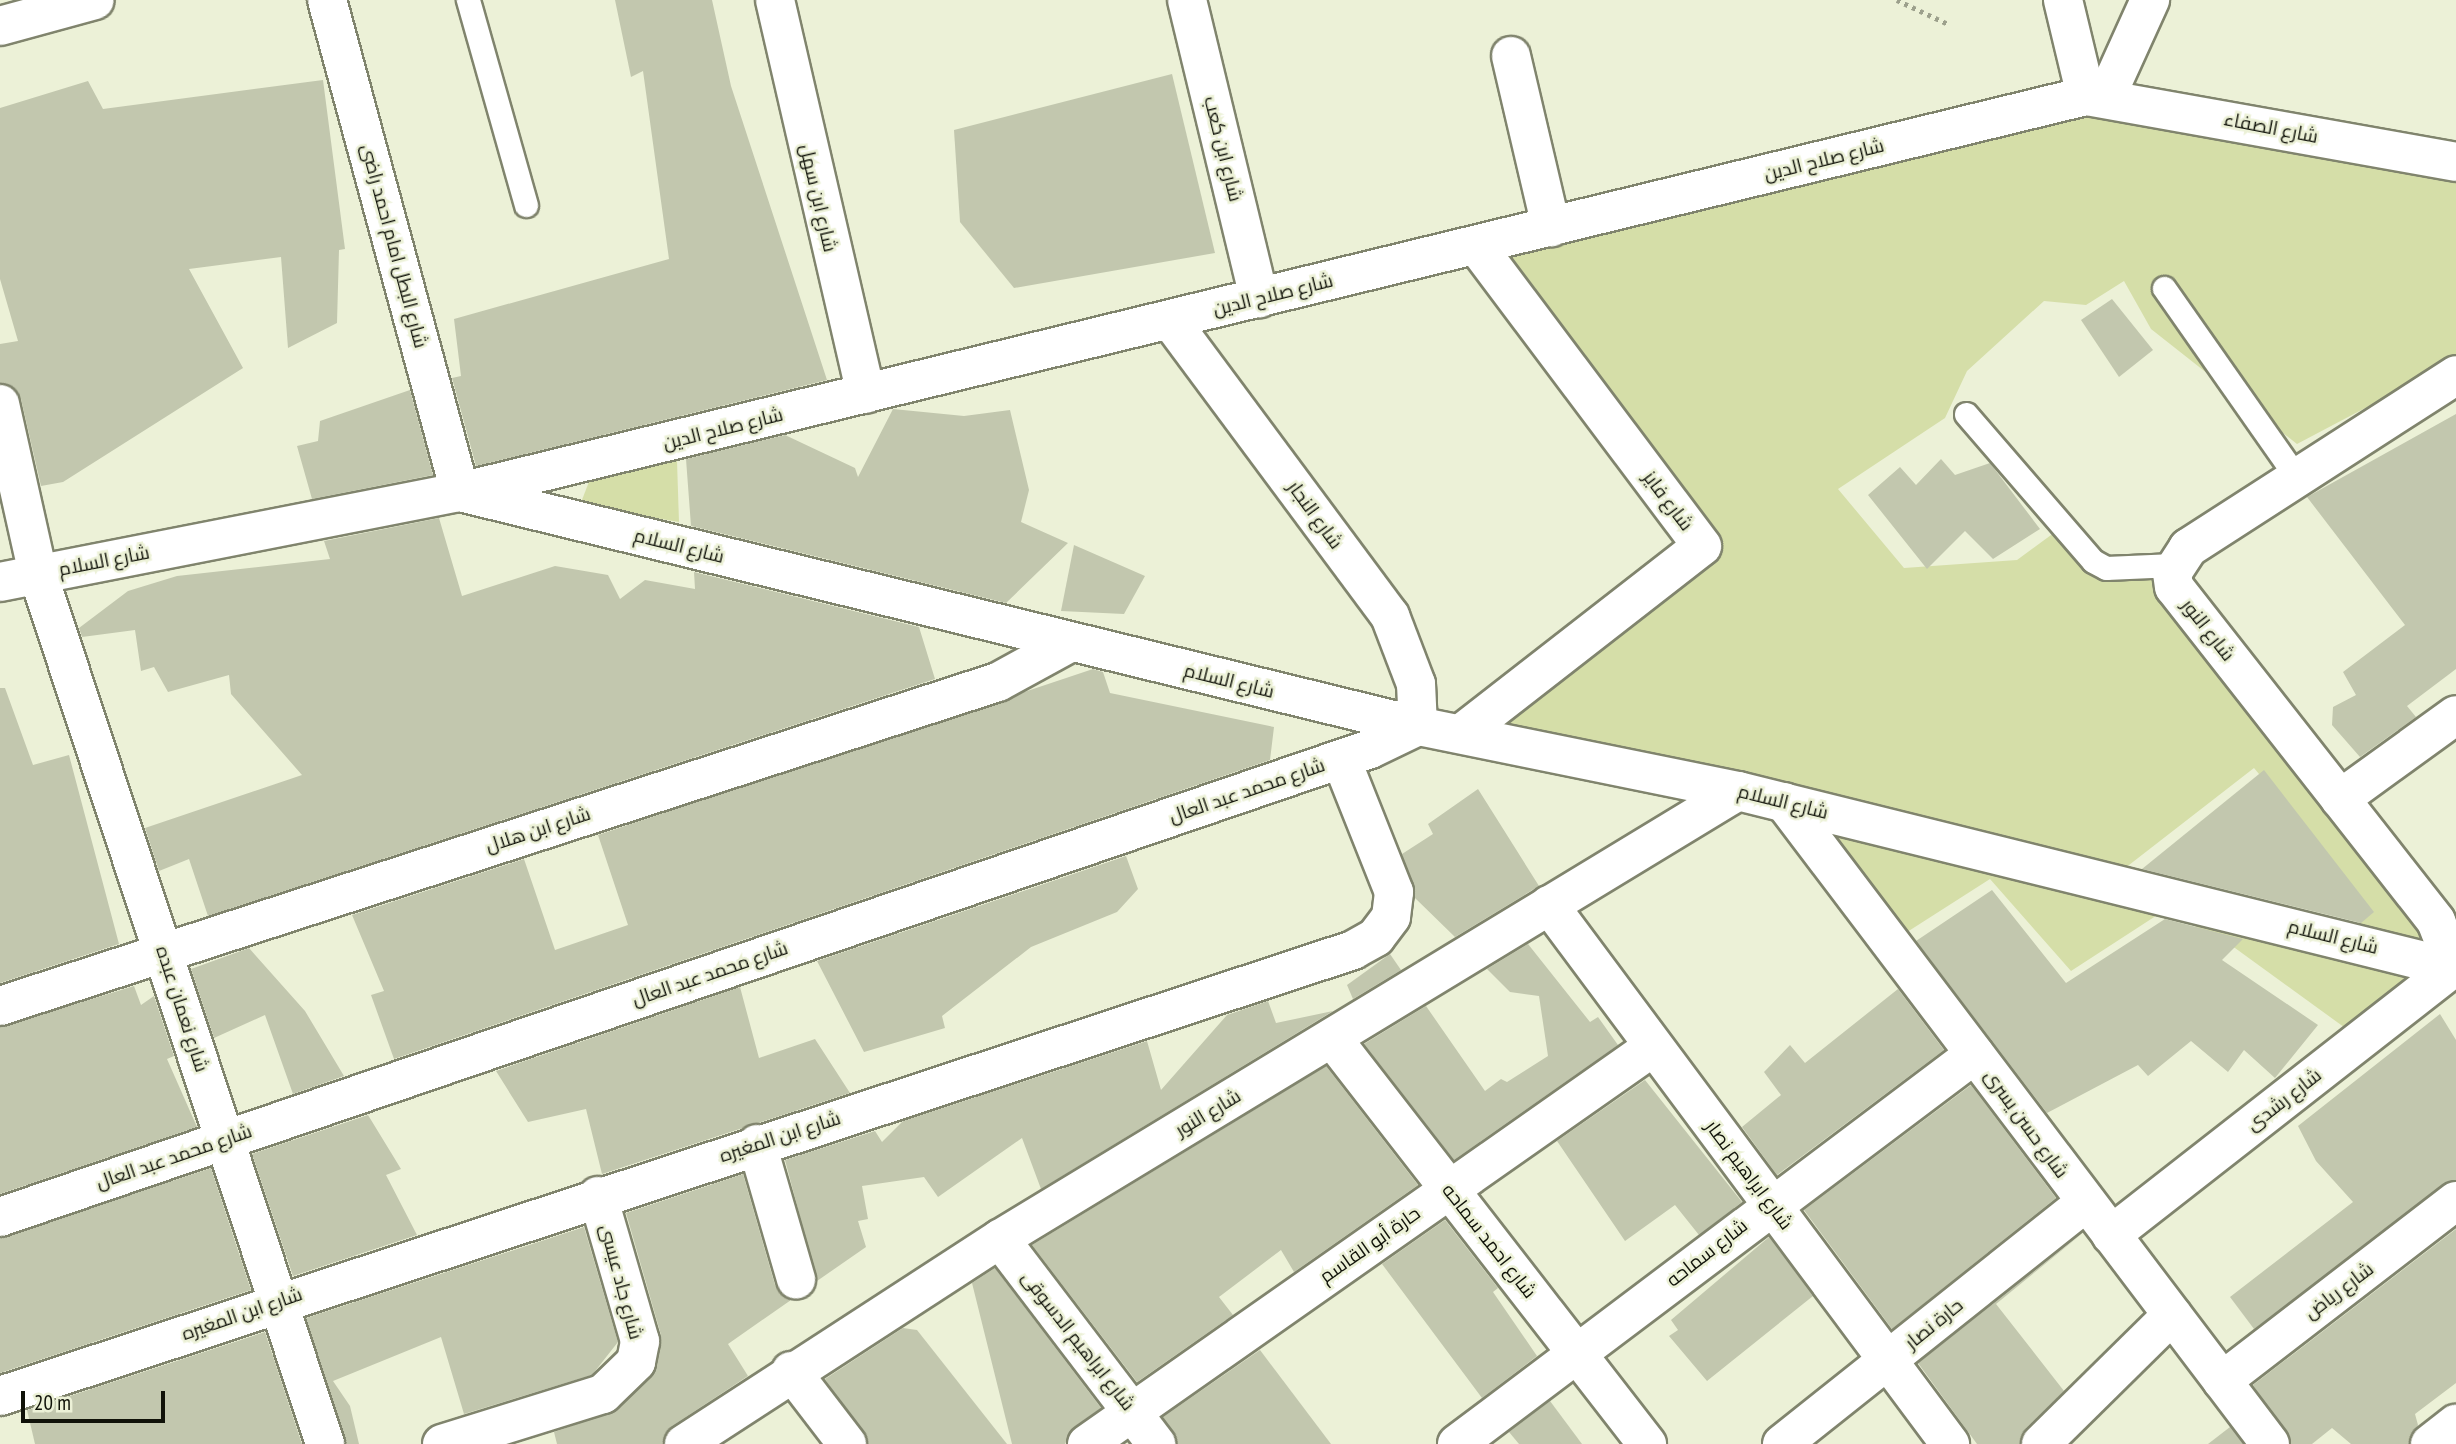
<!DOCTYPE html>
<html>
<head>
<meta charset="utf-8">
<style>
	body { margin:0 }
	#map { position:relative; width:2456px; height:1444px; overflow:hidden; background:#ecf1d7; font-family:"PT Sans Narrow",Cairo,sans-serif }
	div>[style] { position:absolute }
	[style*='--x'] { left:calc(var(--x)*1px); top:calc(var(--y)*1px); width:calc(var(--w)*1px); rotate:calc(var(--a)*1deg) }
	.green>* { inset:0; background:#d5dea8 }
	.building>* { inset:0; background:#c2c7ae }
	.path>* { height:4.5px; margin-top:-2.25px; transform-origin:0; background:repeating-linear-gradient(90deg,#9ca08c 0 3.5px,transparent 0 8.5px) }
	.roads { filter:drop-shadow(2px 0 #80846d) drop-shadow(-2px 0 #80846d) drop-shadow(0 2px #80846d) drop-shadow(0 -2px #80846d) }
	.lane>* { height:23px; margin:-11.5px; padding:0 11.5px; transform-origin:11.5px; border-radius:11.5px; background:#fff }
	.street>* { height:38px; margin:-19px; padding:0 19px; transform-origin:19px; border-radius:19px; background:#fff }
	span { translate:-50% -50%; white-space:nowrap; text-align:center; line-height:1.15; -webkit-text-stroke:5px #ecf1d7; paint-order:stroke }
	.street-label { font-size:19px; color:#101209 }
	.scale { position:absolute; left:21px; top:1391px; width:144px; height:32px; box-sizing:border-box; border:4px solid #101209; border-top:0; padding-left:9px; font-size:21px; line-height:24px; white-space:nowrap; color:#101209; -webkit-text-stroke:5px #ecf1d7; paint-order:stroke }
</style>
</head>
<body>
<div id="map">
	<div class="green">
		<div style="clip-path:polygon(2086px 96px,2456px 176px,2456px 360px,2297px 444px,2151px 329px,2124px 281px,2086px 305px,2044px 301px,1967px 371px,1945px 418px,1838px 489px,1904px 568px,2017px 560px,2062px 527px,2106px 568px,2152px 563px,2446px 942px,2357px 929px,2364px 901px,2254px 768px,2120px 872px,1497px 727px,1713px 552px,1491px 242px)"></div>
		<div style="clip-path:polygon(677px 461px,679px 522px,580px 505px,592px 474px)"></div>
		<div style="clip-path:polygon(1809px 817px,2427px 971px,2348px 1030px,2235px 948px,2165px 910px,2071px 971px,1990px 879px,1904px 934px)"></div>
	</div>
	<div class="building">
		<div style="clip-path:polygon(615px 0,712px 0,731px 86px,827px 380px,476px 466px,452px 378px,461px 376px,454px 319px,669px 259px,643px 71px,631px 77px)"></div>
		<div style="clip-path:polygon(1172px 74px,1215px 253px,1014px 288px,960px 222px,954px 130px)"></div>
		<div style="clip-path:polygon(323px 80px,345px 249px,339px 250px,337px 323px,288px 348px,281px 257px,189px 269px,243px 368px,63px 482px,41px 486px,21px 399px,0 383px,0 344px,18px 341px,0 279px,0 108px,88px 81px,103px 109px)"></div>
		<div style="clip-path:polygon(2112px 299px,2153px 350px,2119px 377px,2081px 320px)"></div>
		<div style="clip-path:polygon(410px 390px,433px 475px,312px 499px,297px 446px,318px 441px,320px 421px)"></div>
		<div style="clip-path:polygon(893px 409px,964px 416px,1010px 410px,1029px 490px,1021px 522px,1068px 543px,1006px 603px,691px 526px,686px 459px,785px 435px,855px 468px,858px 477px)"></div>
		<div style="clip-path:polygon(2456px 414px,2456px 669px,2407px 706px,2416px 717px,2360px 757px,2332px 725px,2333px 707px,2356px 695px,2343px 672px,2405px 625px,2307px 497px)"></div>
		<div style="clip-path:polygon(1941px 459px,1955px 475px,1990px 463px,2040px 529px,1993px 559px,1965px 531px,1927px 569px,1868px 495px,1900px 467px,1916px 485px)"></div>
		<div style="clip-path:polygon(439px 518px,462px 596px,555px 566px,608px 575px,620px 599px,645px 580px,695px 589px,694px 572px,919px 627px,935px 679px,208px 916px,189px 859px,159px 871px,145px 828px,302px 775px,231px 694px,229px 675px,168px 692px,154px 667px,141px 671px,135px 630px,82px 637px,79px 628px,128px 591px,177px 576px,330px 559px,324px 541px)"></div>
		<div style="clip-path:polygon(1074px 545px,1145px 576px,1124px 614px,1061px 611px)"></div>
		<div style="clip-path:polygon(1093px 669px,1103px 672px,1110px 693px,1274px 727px,1270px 760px,394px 1059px,371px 995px,384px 991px,352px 915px,524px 859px,555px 950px,628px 925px,598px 835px)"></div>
		<div style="clip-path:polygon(0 688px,5px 688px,33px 765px,69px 755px,119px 944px,0 983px)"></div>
		<div style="clip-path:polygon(2264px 770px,2374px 912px,2361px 923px,2142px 869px)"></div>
		<div style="clip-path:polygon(1478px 789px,1539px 886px,1455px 937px,1415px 898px,1402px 854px,1433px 834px,1428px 824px)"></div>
		<div style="clip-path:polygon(1126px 856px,1138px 889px,1117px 912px,1031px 947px,942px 1016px,945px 1028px,864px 1052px,817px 961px)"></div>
		<div style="clip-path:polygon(1992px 890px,2066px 983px,2165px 919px,2243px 939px,2222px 960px,2318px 1025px,2275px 1078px,2244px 1050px,2228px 1072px,2191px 1041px,2148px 1076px,2138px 1065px,2047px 1113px,1916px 941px)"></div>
		<div style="clip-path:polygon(1528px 944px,1590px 1022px,1598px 1017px,1618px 1045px,1454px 1160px,1364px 1044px,1426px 1006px,1485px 1091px,1501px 1079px,1507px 1082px,1548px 1056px,1539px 996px,1510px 992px,1487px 969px)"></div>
		<div style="clip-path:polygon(249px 948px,305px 1011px,344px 1076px,293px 1094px,265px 1015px,214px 1038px,191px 969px)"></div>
		<div style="clip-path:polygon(1390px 954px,1401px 970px,1353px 999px,1347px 985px)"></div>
		<div style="clip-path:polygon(134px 986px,141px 1005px,154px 996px,174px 1056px,167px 1059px,197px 1127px,0 1194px,0 1027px)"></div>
		<div style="clip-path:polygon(740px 987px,759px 1058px,815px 1039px,850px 1093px,602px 1174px,586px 1109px,528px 1122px,496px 1071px)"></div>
		<div style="clip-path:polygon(1898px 989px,1944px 1050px,1777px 1175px,1742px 1127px,1781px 1095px,1764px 1072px,1790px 1045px,1805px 1063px)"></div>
		<div style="clip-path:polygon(1268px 1001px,1276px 1023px,1333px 1011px,1041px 1189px,1022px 1138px,938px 1197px,924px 1177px,862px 1186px,868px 1219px,858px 1221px,866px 1247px,817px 1281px,785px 1160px,875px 1131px,882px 1142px,903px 1121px,1147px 1041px,1161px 1090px,1227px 1015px)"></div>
		<div style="clip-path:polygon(2440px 1014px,2456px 1040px,2456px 1180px,2254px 1329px,2230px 1297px,2353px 1202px,2316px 1161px,2298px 1126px)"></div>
		<div style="clip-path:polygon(1326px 1066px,1418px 1185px,1294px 1272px,1281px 1250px,1219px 1297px,1233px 1315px,1137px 1382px,1032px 1245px)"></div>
		<div style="clip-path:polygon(1645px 1080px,1742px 1202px,1699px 1235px,1675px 1205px,1625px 1241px,1557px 1141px)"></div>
		<div style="clip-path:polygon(1971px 1085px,2056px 1198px,1892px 1329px,1804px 1210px)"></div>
		<div style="clip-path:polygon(368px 1115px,401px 1169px,386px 1175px,417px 1235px,293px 1276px,252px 1154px)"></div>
		<div style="clip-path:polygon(211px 1168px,251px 1290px,0 1373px,0 1238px)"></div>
		<div style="clip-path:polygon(743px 1174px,775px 1285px,791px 1300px,728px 1344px,748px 1376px,672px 1426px,662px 1444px,557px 1444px,554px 1432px,618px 1410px,657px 1366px,661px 1335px,626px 1213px)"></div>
		<div style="clip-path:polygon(1445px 1220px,1498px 1288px,1493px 1292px,1537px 1356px,1482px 1398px,1382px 1264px)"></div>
		<div style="clip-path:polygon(584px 1227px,618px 1342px,592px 1375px,464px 1414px,441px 1337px,333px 1381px,350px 1406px,359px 1444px,346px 1444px,306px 1318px)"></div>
		<div style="clip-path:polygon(2456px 1229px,2456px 1383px,2415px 1414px,2418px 1425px,2409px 1444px,2351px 1444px,2332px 1428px,2312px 1444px,2291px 1444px,2253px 1385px)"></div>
		<div style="clip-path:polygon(2083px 1233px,1996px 1304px,2064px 1391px,2026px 1428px,2020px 1444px,1977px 1444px,1918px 1363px)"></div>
		<div style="clip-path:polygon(1769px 1237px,1813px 1296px,1707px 1381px,1669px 1336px,1678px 1330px,1671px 1320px)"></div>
		<div style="clip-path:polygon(995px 1268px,1101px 1408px,1074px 1427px,1065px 1444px,1012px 1444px,972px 1283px)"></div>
		<div style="clip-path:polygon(903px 1328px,917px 1330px,1007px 1444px,868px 1444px,825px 1379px)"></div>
		<div style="clip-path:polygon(265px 1332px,302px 1444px,35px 1444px,27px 1410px)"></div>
		<div style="clip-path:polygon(1260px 1350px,1331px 1444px,1177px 1444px,1163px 1417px)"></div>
		<div style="clip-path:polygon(1550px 1401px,1582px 1444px,1519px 1444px,1509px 1432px)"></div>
		<div style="clip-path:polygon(2230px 1427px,2243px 1444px,2208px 1444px)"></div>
	</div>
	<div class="path">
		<div style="--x:1897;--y:0;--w:56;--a:25.2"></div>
	</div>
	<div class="roads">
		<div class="lane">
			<div style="--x:468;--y:0;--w:213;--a:74.2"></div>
			<div style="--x:2164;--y:288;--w:232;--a:55"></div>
			<div style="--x:1966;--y:414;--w:194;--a:49.2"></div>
			<div style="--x:2093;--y:561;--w:15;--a:28"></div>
			<div style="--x:2106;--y:568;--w:68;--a:-2.5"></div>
		</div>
		<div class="street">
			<div style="--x:327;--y:0;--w:510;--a:74.87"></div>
			<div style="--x:460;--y:492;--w:1674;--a:-13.69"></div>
			<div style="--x:2086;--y:96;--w:376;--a:10.1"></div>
			<div style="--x:775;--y:0;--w:404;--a:77"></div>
			<div style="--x:1187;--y:0;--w:307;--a:76.4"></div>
			<div style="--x:2063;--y:0;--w:99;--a:76.5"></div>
			<div style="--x:0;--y:26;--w:98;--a:-15.3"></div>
			<div style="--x:1511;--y:56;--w:176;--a:76.8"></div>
			<div style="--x:2106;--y:97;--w:107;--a:-65.6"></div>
			<div style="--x:0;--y:404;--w:174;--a:77.4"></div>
			<div style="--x:38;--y:574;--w:916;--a:71.74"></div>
			<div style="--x:0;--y:582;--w:469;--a:-11.1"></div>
			<div style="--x:460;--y:492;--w:986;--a:13.73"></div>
			<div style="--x:1418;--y:726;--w:327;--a:11.5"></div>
			<div style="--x:1738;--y:791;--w:740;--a:13.92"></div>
			<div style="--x:1462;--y:733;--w:304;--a:-37.9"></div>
			<div style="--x:1702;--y:546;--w:376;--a:-126.9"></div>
			<div style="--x:2340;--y:799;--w:143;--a:-35.9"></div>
			<div style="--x:1784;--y:802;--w:805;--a:52.87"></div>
			<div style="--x:1549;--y:905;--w:672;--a:53.35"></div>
			<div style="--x:2454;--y:967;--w:49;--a:-111.4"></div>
			<div style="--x:2436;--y:921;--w:424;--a:-128.1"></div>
			<div style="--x:2174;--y:587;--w:14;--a:-98"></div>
			<div style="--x:2172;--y:573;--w:30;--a:-57"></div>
			<div style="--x:2188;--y:548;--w:319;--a:-32.8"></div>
			<div style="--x:0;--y:1006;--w:1049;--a:-17.99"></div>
			<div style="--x:998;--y:682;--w:83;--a:-28.7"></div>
			<div style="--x:1332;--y:1038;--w:514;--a:52.19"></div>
			<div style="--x:757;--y:1144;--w:141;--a:73.9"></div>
			<div style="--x:0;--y:1217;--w:1448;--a:-18.86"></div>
			<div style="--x:1370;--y:749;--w:53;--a:-25.6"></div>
			<div style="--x:1418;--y:726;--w:42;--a:-92.7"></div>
			<div style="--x:1416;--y:684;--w:73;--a:-110.9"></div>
			<div style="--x:1390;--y:616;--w:367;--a:-126.6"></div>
			<div style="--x:2111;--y:1235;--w:438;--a:-38"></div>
			<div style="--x:1000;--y:1239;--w:258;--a:52.7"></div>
			<div style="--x:791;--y:1371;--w:92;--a:52.5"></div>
			<div style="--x:2222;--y:1381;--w:295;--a:-37.6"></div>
			<div style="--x:0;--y:1396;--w:1425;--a:-18.24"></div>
			<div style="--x:1353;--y:950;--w:26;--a:-29"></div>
			<div style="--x:1376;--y:937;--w:25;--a:-53"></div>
			<div style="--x:1391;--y:917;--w:25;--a:-83"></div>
			<div style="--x:1394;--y:892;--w:143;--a:-111.7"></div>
			<div style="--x:442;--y:1444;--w:169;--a:-17.3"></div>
			<div style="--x:603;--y:1394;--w:46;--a:-44.1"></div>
			<div style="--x:636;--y:1362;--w:21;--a:-79"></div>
			<div style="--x:640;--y:1341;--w:151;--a:-106.2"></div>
			<div style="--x:684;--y:1444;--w:377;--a:-33"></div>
			<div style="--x:1000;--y:1239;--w:863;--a:-31.26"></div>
			<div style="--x:1087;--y:1444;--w:691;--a:-35.05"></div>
			<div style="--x:1457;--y:1444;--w:648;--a:-36.98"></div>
			<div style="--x:1782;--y:1444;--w:387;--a:-38.5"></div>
			<div style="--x:2041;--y:1444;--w:184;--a:-44.6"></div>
			<div style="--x:2430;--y:1444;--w:33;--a:-38"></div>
		</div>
	</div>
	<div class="street-label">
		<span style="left:2271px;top:128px;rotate:11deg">شارع الصفاء</span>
		<span style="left:1223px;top:149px;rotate:76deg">شارع ابن كعب</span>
		<span style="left:1824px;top:160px;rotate:-14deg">شارع صلاح الدين</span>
		<span style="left:818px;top:198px;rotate:77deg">شارع ابن سهل</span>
		<span style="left:394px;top:246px;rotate:75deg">شارع البطل امام احمد راضى</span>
		<span style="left:1273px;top:295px;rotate:-14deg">شارع صلاح الدين</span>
		<span style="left:723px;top:429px;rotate:-14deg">شارع صلاح الدين</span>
		<span style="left:1668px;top:501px;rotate:53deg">شارع فايز</span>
		<span style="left:1315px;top:515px;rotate:54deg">شارع النجار</span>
		<span style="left:679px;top:546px;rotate:14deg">شارع السلام</span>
		<span style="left:104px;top:561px;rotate:-11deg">شارع السلام</span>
		<span style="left:2208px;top:630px;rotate:52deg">شارع النور</span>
		<span style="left:1229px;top:681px;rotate:14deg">شارع السلام</span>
		<span style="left:1247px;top:791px;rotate:-19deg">شارع محمد عبد العال</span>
		<span style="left:1783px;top:802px;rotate:14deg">شارع السلام</span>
		<span style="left:538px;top:830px;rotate:-18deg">شارع ابن هلال</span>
		<span style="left:2333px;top:937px;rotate:14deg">شارع السلام</span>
		<span style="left:710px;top:974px;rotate:-19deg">شارع محمد عبد العال</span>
		<span style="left:182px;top:1009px;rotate:72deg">شارع نعمان عبده</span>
		<span style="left:2284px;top:1100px;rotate:-38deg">شارع رشدى</span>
		<span style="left:1208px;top:1113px;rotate:-31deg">شارع النور</span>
		<span style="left:2026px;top:1124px;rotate:54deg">شارع حسن يسرى</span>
		<span style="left:780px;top:1137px;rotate:-18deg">شارع ابن المغيره</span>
		<span style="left:174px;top:1157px;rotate:-19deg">شارع محمد عبد العال</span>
		<span style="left:1749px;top:1175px;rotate:53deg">شارع ابراهيم نصار</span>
		<span style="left:1489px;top:1241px;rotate:52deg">شارع احمد سماحه</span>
		<span style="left:1370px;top:1245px;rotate:-35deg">حارة أبو القاسم</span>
		<span style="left:1707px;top:1253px;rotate:-38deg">شارع سماحه</span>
		<span style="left:621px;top:1282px;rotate:75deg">شارع جاد عيسى</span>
		<span style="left:2339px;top:1291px;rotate:-37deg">شارع رياض</span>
		<span style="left:242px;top:1314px;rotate:-19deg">شارع ابن المغيره</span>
		<span style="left:1934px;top:1324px;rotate:-39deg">حارة نصار</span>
		<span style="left:1078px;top:1341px;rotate:52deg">شارع ابراهيم الدسوقى</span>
	</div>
	<div class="scale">20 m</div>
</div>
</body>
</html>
